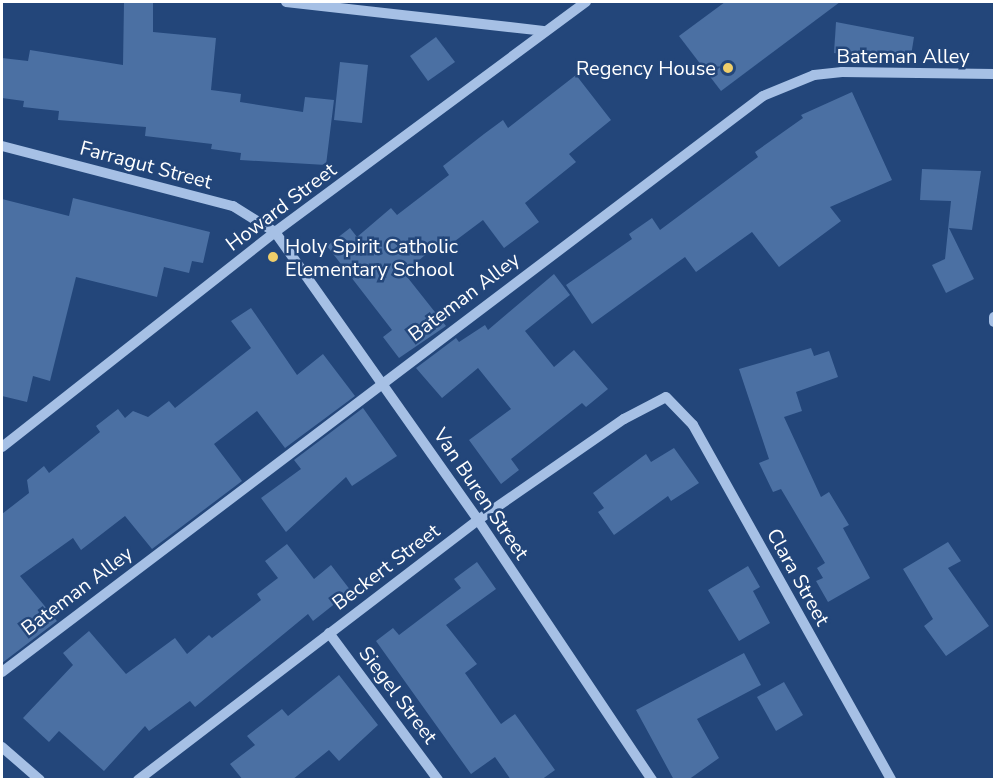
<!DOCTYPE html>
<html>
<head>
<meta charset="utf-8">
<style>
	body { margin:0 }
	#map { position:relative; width:996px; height:781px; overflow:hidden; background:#23467a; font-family:"Nunito Sans",sans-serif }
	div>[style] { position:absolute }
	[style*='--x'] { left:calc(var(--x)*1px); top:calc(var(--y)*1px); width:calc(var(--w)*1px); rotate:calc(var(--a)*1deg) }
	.building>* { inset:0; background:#4b70a3 }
	.minor>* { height:10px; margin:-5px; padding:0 5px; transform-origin:5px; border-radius:5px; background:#a6c0e5 }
	.dots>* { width:16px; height:16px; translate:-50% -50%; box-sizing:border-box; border:3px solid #23467a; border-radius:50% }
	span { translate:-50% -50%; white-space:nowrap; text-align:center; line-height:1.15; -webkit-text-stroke:5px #23467a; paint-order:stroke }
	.street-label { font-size:20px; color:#fff }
	.poi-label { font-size:20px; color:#fff }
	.right { translate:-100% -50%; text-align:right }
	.left { translate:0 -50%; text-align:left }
	.frame { position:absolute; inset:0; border:3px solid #fff; pointer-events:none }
</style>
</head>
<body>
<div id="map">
	<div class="building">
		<div style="clip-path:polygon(124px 2px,153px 2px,153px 32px,216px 38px,211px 90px,241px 94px,240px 102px,303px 112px,305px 97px,334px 100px,326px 165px,240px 160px,241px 153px,211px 149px,212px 144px,145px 136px,146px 127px,58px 120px,59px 111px,23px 107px,24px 101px,2px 98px,2px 58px,28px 61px,30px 50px,123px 65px)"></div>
		<div style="clip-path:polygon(725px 2px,840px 2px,721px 91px,679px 36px)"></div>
		<div style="clip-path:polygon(836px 22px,914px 37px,910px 62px,834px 53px)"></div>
		<div style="clip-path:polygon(436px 37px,455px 62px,428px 81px,410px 56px)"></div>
		<div style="clip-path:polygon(340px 62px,368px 65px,362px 123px,334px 120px)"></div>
		<div style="clip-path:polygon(576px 75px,611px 120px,569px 154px,576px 162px,525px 203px,539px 222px,504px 248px,483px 220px,443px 250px,438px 244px,404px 273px,446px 326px,399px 358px,383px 337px,392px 330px,327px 246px,350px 228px,357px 237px,391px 208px,397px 215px,449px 175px,443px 166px,484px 134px,503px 120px,508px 128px)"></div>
		<div style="clip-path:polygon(852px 92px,892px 180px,830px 207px,841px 221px,779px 267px,752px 232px,696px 272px,685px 257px,592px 324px,566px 285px,632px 239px,629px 234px,652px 218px,660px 230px,758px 157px,755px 152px,803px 118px,801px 115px)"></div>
		<div style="clip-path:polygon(922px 169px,981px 171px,972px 230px,949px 228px,974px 279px,946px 293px,932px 265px,945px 259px,951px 201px,920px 200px)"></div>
		<div style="clip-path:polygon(73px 198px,210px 232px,203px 263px,192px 261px,189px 273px,164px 267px,157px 297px,76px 277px,50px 381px,33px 376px,27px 402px,2px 396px,2px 199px,69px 216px)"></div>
		<div style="clip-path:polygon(554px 274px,570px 295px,525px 331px,554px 367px,574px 350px,608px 389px,586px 407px,582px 403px,511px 459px,519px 470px,501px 484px,469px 440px,511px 409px,478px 368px,442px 398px,416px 368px,456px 338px,459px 342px,485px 325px,488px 330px)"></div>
		<div style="clip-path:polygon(251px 308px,297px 375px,323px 354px,355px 396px,285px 448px,257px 411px,214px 444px,242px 481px,152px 549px,125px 516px,81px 550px,73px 538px,20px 576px,57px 621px,2px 663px,2px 514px,29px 493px,27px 480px,44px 466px,49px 473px,100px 432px,96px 426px,118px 409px,125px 418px,133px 411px,148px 417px,169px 401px,175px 408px,251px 348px,231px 321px)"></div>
		<div style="clip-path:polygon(811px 348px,814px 356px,829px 351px,838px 377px,796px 392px,802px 411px,784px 417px,821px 497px,829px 492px,849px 525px,843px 528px,870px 578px,828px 602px,816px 581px,823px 578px,817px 568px,825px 563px,781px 489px,773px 492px,759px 463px,769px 459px,739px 369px)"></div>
		<div style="clip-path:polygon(363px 408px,397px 456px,352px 486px,346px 477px,286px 532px,261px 498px,301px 469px,294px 460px)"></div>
		<div style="clip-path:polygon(674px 448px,699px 483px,671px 501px,668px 496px,614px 535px,598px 512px,604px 508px,593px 493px,646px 454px,651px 462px)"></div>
		<div style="clip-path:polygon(948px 542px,961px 561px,948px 568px,989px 626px,946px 656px,924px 626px,933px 619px,903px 569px)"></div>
		<div style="clip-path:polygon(287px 544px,314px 579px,331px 565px,351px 591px,313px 621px,308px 614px,195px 707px,190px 701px,149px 731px,145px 726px,104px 771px,59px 731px,49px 742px,23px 718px,73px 665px,63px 653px,89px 631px,126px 674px,175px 638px,187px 654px,209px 635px,212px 638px,261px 600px,257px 594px,278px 578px,265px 561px)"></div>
		<div style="clip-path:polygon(477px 562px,496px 589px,446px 625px,477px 664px,465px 673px,501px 724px,515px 714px,555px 770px,541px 780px,511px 780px,495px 757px,471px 774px,376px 641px,393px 628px,399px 635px,461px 588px,454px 579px)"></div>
		<div style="clip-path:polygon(748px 566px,760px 587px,753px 591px,770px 623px,739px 641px,708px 590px)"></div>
		<div style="clip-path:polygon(744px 653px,761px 685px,697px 719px,719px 758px,688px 780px,674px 780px,636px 710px)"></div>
		<div style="clip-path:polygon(339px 675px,378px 725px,339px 761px,329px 750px,292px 780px,243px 780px,230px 764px,255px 745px,247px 736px,282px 709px,288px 716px)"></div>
		<div style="clip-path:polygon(784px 682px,803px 715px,776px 731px,757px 697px)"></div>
	</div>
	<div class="minor">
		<div style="--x:286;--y:2;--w:259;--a:6.4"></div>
		<div style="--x:2;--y:146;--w:239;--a:14.6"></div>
		<div style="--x:233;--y:206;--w:49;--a:31.8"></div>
		<div style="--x:275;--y:232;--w:352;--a:54.8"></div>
		<div style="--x:478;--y:520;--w:313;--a:56.2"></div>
		<div style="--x:994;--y:322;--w:5;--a:-90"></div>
		<div style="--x:2;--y:447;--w:347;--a:-38.2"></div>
		<div style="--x:275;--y:232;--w:387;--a:-36.5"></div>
		<div style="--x:329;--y:633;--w:183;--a:53.4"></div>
		<div style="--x:2;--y:672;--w:954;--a:-37.12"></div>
		<div style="--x:763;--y:96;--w:55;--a:-22.4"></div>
		<div style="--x:814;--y:75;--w:28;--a:-6"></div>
		<div style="--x:842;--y:72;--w:152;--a:0.8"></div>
		<div style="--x:2;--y:747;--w:50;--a:41"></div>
		<div style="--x:138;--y:780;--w:428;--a:-37.4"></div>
		<div style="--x:478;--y:520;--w:178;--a:-34.7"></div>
		<div style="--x:624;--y:419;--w:47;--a:-27.6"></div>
		<div style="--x:666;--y:397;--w:39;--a:46"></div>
		<div style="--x:693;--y:425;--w:406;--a:60.8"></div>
	</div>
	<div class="dots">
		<div style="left:728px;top:68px;background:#efce6a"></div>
		<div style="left:273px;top:257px;background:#efce6a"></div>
	</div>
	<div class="street-label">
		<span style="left:903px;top:56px">Bateman Alley</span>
		<span style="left:146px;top:165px;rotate:15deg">Farragut Street</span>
		<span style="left:281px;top:207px;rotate:-37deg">Howard Street</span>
		<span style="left:464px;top:297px;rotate:-37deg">Bateman Alley</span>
		<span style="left:481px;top:494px;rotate:56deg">Van Buren Street</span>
		<span style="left:386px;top:567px;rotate:-37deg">Beckert Street</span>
		<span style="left:798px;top:577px;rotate:61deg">Clara Street</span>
		<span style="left:77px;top:591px;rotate:-37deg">Bateman Alley</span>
		<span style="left:398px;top:695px;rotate:53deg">Siegel Street</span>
	</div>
	<div class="poi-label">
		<span class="right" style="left:716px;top:68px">Regency House</span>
		<span class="left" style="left:285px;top:258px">Holy Spirit Catholic<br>Elementary School</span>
	</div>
	<div class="frame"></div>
</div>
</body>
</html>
